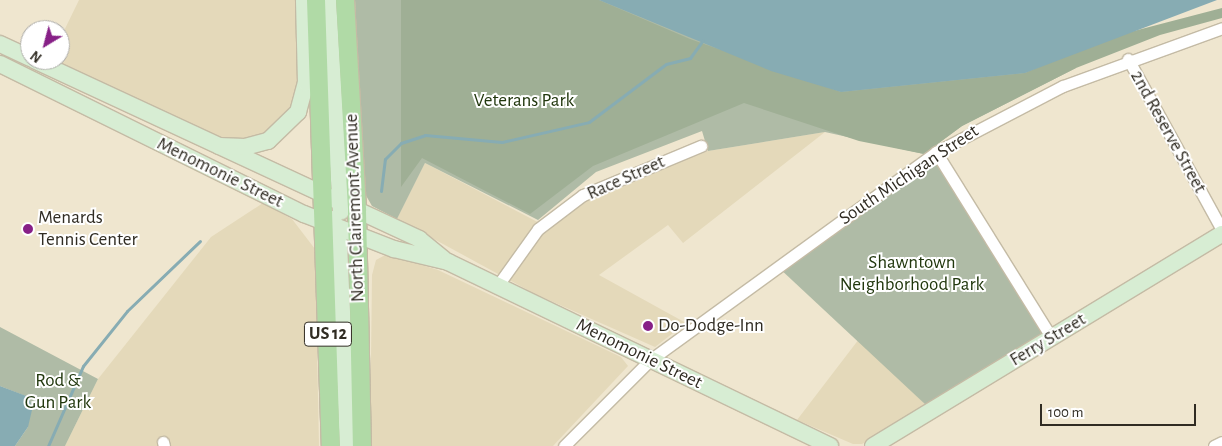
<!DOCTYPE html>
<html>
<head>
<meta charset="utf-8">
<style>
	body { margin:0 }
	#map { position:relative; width:1222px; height:446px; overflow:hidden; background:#efe6cf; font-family:"Alegreya Sans",sans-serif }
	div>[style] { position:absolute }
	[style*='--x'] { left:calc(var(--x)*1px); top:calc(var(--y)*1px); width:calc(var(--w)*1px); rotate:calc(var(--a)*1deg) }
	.built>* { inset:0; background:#e4d9ba }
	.green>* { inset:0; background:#afbba6 }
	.forest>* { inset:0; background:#9faf95 }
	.water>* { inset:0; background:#87acb3 }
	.stream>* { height:3px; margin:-1.5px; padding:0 1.5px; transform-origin:1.5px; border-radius:1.5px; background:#87acb3 }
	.roads { filter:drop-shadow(1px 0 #c4bba5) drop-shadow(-1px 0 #c4bba5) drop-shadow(0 1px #c4bba5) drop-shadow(0 -1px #c4bba5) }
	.minor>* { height:11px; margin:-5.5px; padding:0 5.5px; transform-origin:5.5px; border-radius:5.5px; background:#fff }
	.secondary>* { height:16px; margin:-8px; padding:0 8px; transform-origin:8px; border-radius:8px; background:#d7edd3 }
	.primary>* { height:18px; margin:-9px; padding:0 9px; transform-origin:9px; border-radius:9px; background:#b0daa6 }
	.dots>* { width:14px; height:14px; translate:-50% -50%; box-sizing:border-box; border:2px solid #fff; border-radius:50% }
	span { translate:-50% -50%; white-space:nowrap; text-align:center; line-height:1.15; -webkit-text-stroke:4px #fff; paint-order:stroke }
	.shield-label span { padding:1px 4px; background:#fff; border:1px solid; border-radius:4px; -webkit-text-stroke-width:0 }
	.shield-label { font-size:18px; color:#302c23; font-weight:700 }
	.park-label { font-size:19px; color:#21370d }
	.street-label { font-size:19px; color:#302c23 }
	.poi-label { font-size:19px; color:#302c23 }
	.left { translate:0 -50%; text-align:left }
	.north { position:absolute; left:20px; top:20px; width:50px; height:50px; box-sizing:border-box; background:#fff; border:1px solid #acaba7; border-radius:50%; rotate:217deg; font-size:14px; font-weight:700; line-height:20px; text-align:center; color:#302c23 }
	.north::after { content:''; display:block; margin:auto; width:18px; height:22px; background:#872087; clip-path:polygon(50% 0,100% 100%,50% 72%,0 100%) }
	.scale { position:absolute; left:1040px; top:404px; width:156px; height:22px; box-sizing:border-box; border:2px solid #302c23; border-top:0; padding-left:6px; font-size:15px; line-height:18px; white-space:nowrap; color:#302c23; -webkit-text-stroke:4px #fff; paint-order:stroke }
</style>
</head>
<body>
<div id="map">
	<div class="built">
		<div style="clip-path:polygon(79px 0,304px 0,306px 69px,291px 122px,235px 148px,50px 60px,60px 60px,60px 39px)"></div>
		<div style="clip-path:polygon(825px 132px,683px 243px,668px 225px,599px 275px,686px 323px,655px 347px,535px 294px,397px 219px,425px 163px,549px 228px,592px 197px,708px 151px)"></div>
		<div style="clip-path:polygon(263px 203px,292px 219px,315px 249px,319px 446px,65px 446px,98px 379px,211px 237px)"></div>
		<div style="clip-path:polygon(387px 254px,438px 270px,621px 357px,628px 366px,553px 446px,370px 446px,372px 275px,376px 260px)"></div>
		<div style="clip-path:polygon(859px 339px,927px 406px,862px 444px,853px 444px,797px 420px)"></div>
	</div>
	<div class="green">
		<div style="clip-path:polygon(355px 0,599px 0,1076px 68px,962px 126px,924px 154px,825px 132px,708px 151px,702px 131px,596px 172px,538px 220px,425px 163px,397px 219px,372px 206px,364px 192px)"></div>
		<div style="clip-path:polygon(936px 152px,1052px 338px,927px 406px,778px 267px)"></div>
		<div style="clip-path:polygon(0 327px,98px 379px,65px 446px,15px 446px,28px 427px,28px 397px,0 386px)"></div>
	</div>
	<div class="forest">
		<div style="clip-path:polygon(401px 0,599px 0,690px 39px,841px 92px,1025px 73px,1107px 38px,1222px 8px,1222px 18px,1160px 35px,1076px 68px,962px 126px,924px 154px,859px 141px,744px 103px,593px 166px,530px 214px,422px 158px,401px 187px)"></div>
	</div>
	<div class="water">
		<div style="clip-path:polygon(599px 0,1217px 0,1025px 73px,841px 92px,771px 71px)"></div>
		<div style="clip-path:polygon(0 386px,29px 397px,32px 410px,28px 427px,15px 446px,0 446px)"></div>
	</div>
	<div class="stream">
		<div style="--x:381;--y:191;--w:32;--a:-83"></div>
		<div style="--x:385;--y:159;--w:23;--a:-45"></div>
		<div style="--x:401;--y:143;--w:25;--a:-18"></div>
		<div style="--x:425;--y:135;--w:77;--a:5.2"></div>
		<div style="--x:502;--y:142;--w:89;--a:-12.9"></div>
		<div style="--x:589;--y:122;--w:96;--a:-37"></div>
		<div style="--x:666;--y:64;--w:25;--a:-14"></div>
		<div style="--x:690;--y:58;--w:22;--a:-54"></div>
		<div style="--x:48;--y:446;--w:87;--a:-66.4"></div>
		<div style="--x:83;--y:366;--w:70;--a:-51.3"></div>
		<div style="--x:127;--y:311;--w:101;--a:-43.8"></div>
	</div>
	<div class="roads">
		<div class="minor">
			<div style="--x:1128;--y:59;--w:195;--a:61.2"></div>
			<div style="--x:936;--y:152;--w:219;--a:58.1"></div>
			<div style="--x:498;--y:285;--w:69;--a:-54.5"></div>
			<div style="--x:538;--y:229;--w:56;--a:-37.1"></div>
			<div style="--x:583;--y:195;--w:128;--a:-22.6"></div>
			<div style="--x:163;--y:442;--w:4;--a:76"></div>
			<div style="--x:564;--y:446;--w:122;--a:-45"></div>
			<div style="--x:650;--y:360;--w:354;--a:-36"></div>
			<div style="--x:936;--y:152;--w:143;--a:-27.5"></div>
			<div style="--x:1063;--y:86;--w:169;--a:-20"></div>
			<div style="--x:1214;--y:446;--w:9;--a:-27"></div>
		</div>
		<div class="secondary">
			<div style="--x:328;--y:0;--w:212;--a:86.5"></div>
			<div style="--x:0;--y:44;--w:33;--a:25"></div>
			<div style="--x:34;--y:60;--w:425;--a:24.9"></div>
			<div style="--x:419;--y:239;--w:32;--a:39"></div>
			<div style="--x:0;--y:64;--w:339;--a:26.3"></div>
			<div style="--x:304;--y:214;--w:97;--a:21.3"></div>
			<div style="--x:394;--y:249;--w:56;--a:13.5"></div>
			<div style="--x:448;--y:262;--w:424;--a:25.7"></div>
			<div style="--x:219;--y:146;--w:26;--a:2"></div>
			<div style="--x:245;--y:147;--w:24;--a:-15"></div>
			<div style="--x:268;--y:141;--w:42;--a:-44"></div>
			<div style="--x:298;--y:112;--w:30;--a:-75"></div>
			<div style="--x:306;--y:83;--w:83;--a:-91.4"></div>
			<div style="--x:333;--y:219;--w:25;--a:76"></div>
			<div style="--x:339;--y:243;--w:203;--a:87.5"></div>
			<div style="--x:873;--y:446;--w:408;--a:-31.3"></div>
		</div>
		<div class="primary">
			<div style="--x:316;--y:0;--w:446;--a:88.1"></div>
			<div style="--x:345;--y:0;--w:211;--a:86.7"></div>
			<div style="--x:357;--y:211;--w:235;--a:88.8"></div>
		</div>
	</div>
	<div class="dots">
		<div style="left:28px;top:229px;background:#872087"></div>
		<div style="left:648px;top:326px;background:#872087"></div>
	</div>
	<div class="shield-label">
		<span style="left:328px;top:334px">US 12</span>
	</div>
	<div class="park-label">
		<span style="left:524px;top:101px">Veterans Park</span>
		<span style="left:912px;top:274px">Shawntown<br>Neighborhood Park</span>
		<span style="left:58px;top:392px">Rod &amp;<br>Gun Park</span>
	</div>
	<div class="street-label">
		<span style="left:1168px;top:132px;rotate:61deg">2nd Reserve Street</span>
		<span style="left:220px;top:173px;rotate:26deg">Menomonie Street</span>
		<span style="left:909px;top:175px;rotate:-34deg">South Michigan Street</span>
		<span style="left:626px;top:178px;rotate:-24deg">Race Street</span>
		<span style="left:355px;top:208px;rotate:-92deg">North Clairemont Avenue</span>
		<span style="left:1048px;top:340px;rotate:-31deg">Ferry Street</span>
		<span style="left:639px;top:354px;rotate:26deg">Menomonie Street</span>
	</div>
	<div class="poi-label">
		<span class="left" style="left:38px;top:229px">Menards<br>Tennis Center</span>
		<span class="left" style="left:658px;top:326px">Do-Dodge-Inn</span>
	</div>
	<div class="north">N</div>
	<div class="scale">100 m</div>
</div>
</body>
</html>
